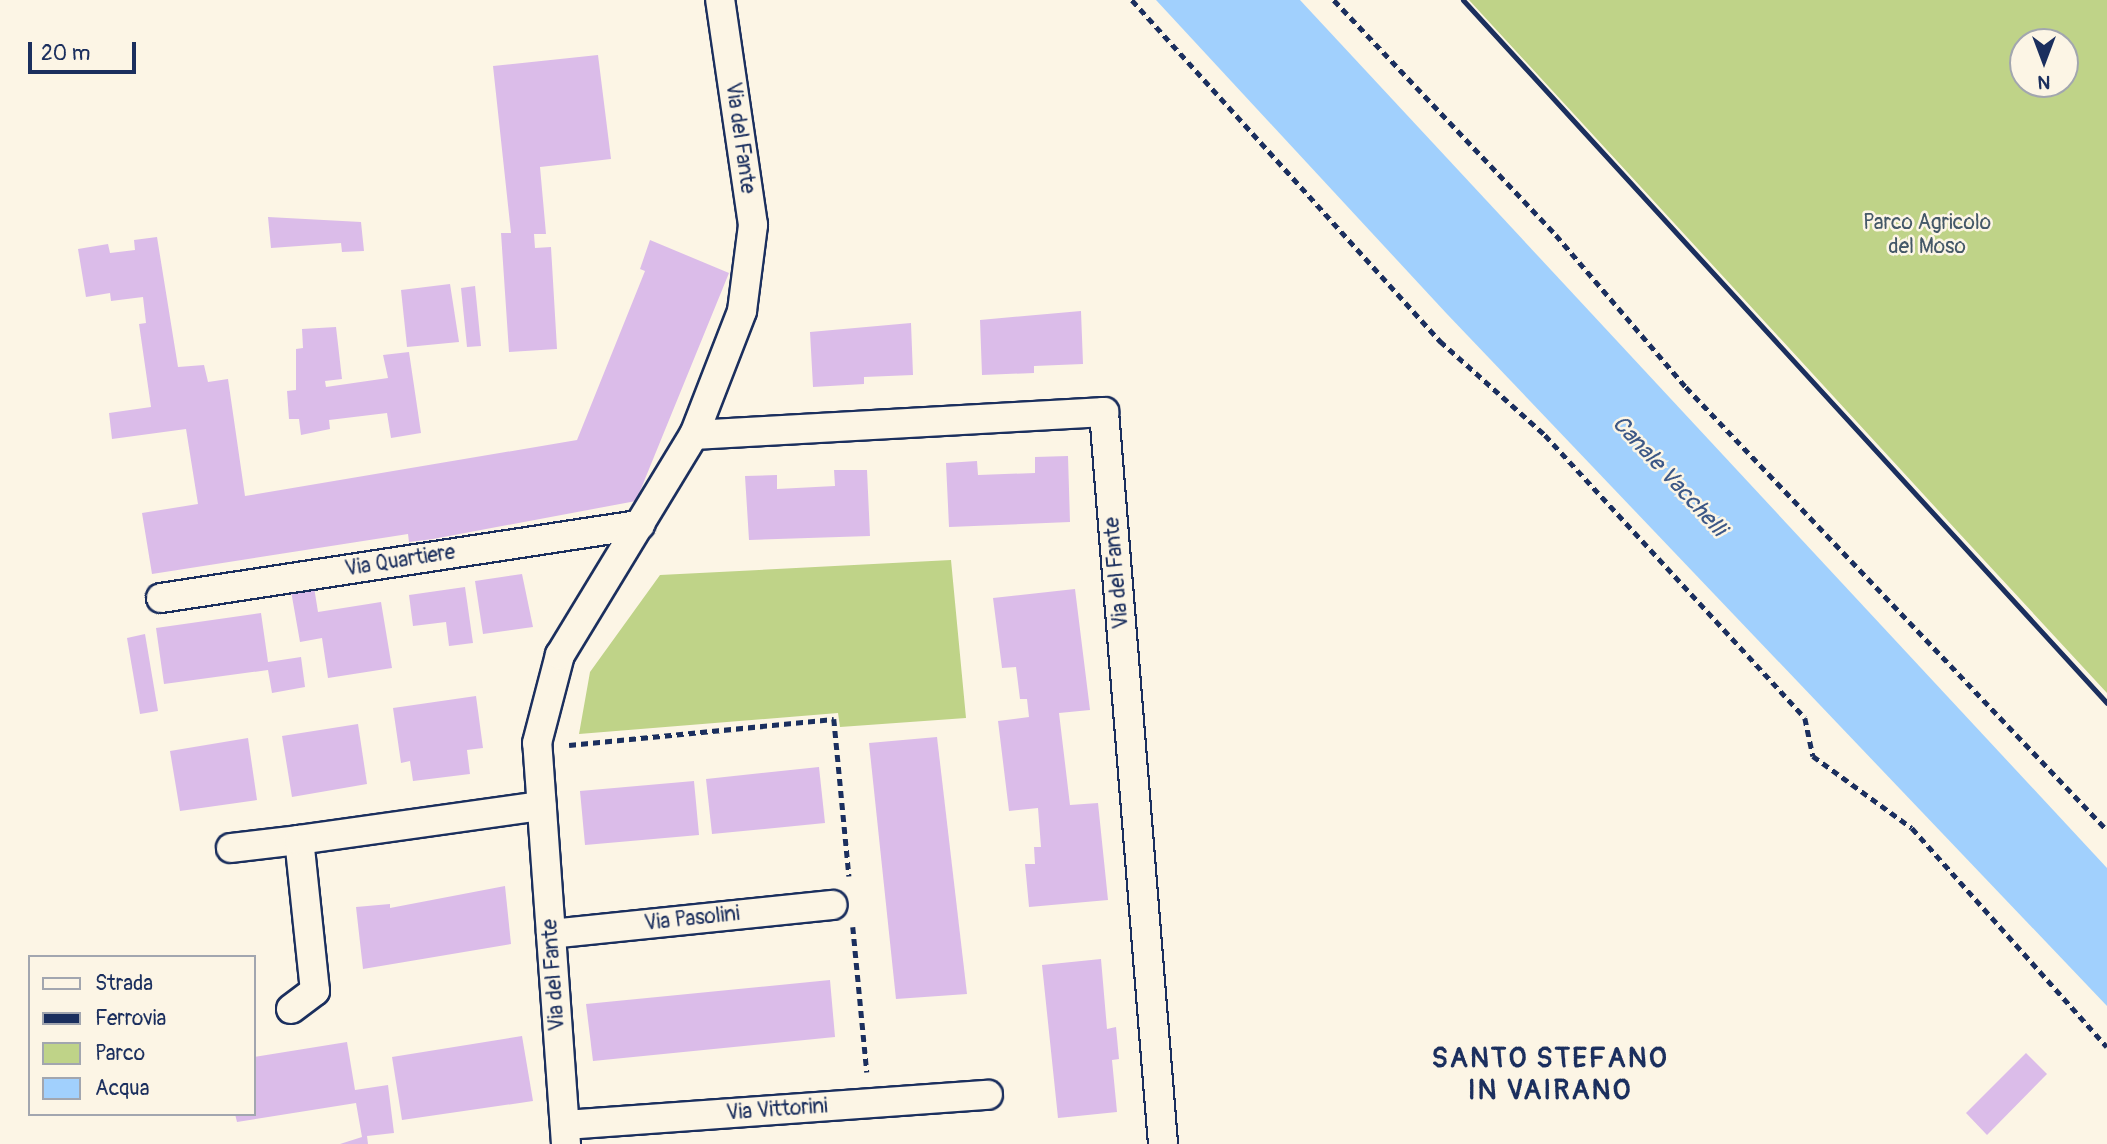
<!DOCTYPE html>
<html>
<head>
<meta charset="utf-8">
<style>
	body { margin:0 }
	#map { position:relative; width:2107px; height:1144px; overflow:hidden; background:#fcf5e5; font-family:Pangolin,sans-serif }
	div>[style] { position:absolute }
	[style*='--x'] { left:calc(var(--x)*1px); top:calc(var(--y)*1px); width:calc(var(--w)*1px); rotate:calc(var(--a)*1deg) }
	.green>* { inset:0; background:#bfd388 }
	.water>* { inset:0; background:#a1d0fd }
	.building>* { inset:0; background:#dbbce9 }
	.path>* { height:4.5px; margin-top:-2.25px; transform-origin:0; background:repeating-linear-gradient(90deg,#1b2f5e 0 7px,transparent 0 12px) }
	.roads { filter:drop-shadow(2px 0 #1b2f5e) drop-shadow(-2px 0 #1b2f5e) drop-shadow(0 2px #1b2f5e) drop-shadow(0 -2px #1b2f5e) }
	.minor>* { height:28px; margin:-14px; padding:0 14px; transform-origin:14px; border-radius:14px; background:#fcf5e5 }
	.rail>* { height:5px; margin:-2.5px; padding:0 2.5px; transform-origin:2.5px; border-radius:2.5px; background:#1b2f5e }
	span { translate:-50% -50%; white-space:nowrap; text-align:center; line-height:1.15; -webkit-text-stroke:5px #fcf5e5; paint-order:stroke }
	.street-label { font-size:21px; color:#1b2f5e }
	.park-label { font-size:21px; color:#445868 }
	.water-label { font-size:23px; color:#3c5786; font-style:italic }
	.district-label { font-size:28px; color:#1b2f5e; font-weight:700; letter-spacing:2px }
	.legend { position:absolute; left:28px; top:955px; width:228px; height:161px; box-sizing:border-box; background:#fcf5e5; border:2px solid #a2a6af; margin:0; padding:9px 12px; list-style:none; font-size:21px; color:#1b2f5e }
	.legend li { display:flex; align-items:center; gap:14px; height:35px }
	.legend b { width:35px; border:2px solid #a2a6af }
	.north { position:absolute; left:2009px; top:28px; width:70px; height:70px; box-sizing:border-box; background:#fcf5e5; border:2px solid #a2a6af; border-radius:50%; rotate:180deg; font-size:19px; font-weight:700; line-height:28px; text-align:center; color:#1b2f5e }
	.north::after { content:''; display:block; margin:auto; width:24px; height:32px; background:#1b2f5e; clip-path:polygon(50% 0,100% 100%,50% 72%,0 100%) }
	.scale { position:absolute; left:28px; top:42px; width:108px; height:32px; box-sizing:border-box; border:4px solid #1b2f5e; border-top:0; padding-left:9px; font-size:21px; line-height:24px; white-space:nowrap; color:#1b2f5e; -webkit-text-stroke:5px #fcf5e5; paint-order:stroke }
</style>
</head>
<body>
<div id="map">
	<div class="green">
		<div style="clip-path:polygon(evenodd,1469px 0,2107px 0,2107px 693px,1959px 533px,1469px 0,2023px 42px,2065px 42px,2065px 84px,2023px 84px,2023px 42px)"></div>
		<div style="clip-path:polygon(951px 560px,966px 718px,840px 727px,838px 713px,579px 734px,590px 672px,660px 575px)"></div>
	</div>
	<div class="water">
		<div style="clip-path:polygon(1156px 0,1300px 0,2107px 868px,2107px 1006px,1447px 314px)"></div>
	</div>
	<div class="building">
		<div style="clip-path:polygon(598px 55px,611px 159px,540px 167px,546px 234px,534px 234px,535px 248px,551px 247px,557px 349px,509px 352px,501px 233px,511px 233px,493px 66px)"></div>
		<div style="clip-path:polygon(268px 217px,361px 222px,364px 251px,342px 252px,341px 243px,271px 248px)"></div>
		<div style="clip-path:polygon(157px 237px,178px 367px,204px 365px,208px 382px,228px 379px,245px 496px,577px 440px,645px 271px,640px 269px,650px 240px,729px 273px,636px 501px,433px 539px,409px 542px,408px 534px,152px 574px,142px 513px,198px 504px,186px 429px,112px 439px,109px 413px,151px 407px,139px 324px,146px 323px,143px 297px,111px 301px,110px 293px,86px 297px,78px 249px,108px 244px,110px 253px,135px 250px,134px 240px)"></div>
		<div style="clip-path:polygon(450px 284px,459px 342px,407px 347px,401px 290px)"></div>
		<div style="clip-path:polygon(475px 286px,481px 346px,467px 347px,461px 288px)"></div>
		<div style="clip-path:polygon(1081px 311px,1083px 364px,1034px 366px,1034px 373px,982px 375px,980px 320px)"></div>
		<div style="clip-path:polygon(911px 323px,913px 375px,864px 377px,864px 384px,813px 387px,810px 332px)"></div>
		<div style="clip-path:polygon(336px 327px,342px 379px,325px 381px,326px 387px,388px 378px,383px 355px,409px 352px,421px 433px,391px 438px,387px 413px,329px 420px,330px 429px,301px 435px,299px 419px,289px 419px,287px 391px,296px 390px,296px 349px,303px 348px,302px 329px)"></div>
		<div style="clip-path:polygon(1068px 456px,1070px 522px,949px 527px,946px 463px,977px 461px,978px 475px,1035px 473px,1035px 457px)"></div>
		<div style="clip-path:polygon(834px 470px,867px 470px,870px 536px,749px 540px,745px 476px,777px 475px,777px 489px,835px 486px)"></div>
		<div style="clip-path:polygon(522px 574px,533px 627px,483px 634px,475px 581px)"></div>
		<div style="clip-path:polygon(314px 587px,318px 612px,381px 602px,392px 668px,328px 678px,322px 638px,300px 642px,291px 591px)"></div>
		<div style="clip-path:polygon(465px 587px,473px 643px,449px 646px,446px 622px,413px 626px,409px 595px)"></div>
		<div style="clip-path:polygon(1075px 589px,1090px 710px,1059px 713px,1070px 805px,1098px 803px,1108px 900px,1029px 907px,1025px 864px,1035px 864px,1034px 847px,1041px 847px,1038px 808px,1009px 811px,998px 721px,1029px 717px,1027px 699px,1020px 699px,1016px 667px,1002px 668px,993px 598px)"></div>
		<div style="clip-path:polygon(261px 613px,268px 662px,301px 657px,305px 687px,272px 693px,268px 670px,164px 684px,156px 628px)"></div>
		<div style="clip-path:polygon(145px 634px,158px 711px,140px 714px,127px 638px)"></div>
		<div style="clip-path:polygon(476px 696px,483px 748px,467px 750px,470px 774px,413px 781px,410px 761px,401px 763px,393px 708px)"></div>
		<div style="clip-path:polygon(358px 724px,367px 784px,292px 797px,282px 736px)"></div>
		<div style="clip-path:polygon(937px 737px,967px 994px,896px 999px,869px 743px)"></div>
		<div style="clip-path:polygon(248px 738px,257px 800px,180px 811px,170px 751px)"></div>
		<div style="clip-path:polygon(819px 767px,825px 823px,712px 834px,706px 779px)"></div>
		<div style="clip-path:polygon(694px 781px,699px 835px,585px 845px,580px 791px)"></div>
		<div style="clip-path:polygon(505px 886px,511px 944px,363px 969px,356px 907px,390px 904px,390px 908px)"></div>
		<div style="clip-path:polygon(1101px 959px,1107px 1029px,1116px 1027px,1119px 1059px,1112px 1060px,1117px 1112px,1058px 1118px,1042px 965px)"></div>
		<div style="clip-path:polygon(830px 980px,835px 1037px,593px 1061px,586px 1004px)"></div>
		<div style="clip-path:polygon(522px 1036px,533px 1101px,402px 1120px,392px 1057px)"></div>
		<div style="clip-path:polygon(347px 1042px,355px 1090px,388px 1085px,394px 1133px,367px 1136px,368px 1144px,340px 1144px,362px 1137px,356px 1103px,237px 1122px,235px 1114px,254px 1114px,254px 1057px)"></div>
		<div style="clip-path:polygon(2026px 1053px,2047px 1074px,1987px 1135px,1966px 1113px)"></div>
	</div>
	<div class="path">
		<div style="--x:1132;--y:0;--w:460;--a:47.9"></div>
		<div style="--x:1440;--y:341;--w:141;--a:41.8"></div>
		<div style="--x:1545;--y:435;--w:384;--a:47.4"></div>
		<div style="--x:1805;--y:718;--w:39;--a:78"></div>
		<div style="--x:1813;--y:756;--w:122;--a:36"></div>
		<div style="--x:1912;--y:828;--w:293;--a:48.3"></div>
		<div style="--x:1334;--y:0;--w:323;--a:46.6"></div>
		<div style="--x:1556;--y:235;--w:200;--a:49.5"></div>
		<div style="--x:1686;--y:387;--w:611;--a:46.46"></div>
		<div style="--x:569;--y:745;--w:266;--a:-5.6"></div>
		<div style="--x:834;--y:719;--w:158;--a:84.5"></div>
		<div style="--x:853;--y:927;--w:146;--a:84.5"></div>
	</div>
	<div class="roads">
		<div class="minor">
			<div style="--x:694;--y:435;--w:411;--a:-3.2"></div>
			<div style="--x:1104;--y:412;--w:734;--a:85.39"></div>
			<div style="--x:161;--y:598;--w:485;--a:-8.7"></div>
			<div style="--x:231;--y:848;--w:68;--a:-6.7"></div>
			<div style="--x:551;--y:934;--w:283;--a:-5.9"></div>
			<div style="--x:291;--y:1009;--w:30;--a:-37"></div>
			<div style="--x:315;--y:991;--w:152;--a:-96"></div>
			<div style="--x:299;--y:840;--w:245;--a:-8"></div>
			<div style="--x:565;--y:1125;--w:424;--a:-4.1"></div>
			<div style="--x:566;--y:1144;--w:402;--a:-94.1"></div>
			<div style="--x:537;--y:743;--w:91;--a:-75.4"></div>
			<div style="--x:560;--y:655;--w:258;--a:-58.7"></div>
			<div style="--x:694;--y:435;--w:133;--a:-68.8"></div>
			<div style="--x:742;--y:311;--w:87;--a:-82.7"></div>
			<div style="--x:753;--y:225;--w:227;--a:-98.3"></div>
		</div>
	</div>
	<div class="rail">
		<div style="--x:1463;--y:0;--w:953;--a:47.51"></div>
	</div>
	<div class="street-label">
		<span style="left:740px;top:138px;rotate:82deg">Via del Fante</span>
		<span style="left:400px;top:561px;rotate:-9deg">Via Quartiere</span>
		<span style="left:1117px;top:573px;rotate:-95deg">Via del Fante</span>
		<span style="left:692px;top:919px;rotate:-6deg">Via Pasolini</span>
		<span style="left:554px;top:975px;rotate:-94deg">Via del Fante</span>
		<span style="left:777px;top:1110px;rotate:-4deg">Via Vittorini</span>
	</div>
	<div class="park-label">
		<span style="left:1927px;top:235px">Parco Agricolo<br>del Moso</span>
	</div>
	<div class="water-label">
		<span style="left:1669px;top:476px;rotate:47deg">Canale Vacchelli</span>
	</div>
	<div class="district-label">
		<span style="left:1550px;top:1075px">SANTO STEFANO<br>IN VAIRANO</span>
	</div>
	<ul class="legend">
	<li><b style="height:9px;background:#fcf5e5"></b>Strada</li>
	<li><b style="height:9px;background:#1b2f5e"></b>Ferrovia</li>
	<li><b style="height:19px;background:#bfd388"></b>Parco</li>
	<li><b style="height:19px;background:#a1d0fd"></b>Acqua</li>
	</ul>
	<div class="north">N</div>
	<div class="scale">20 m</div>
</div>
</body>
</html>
